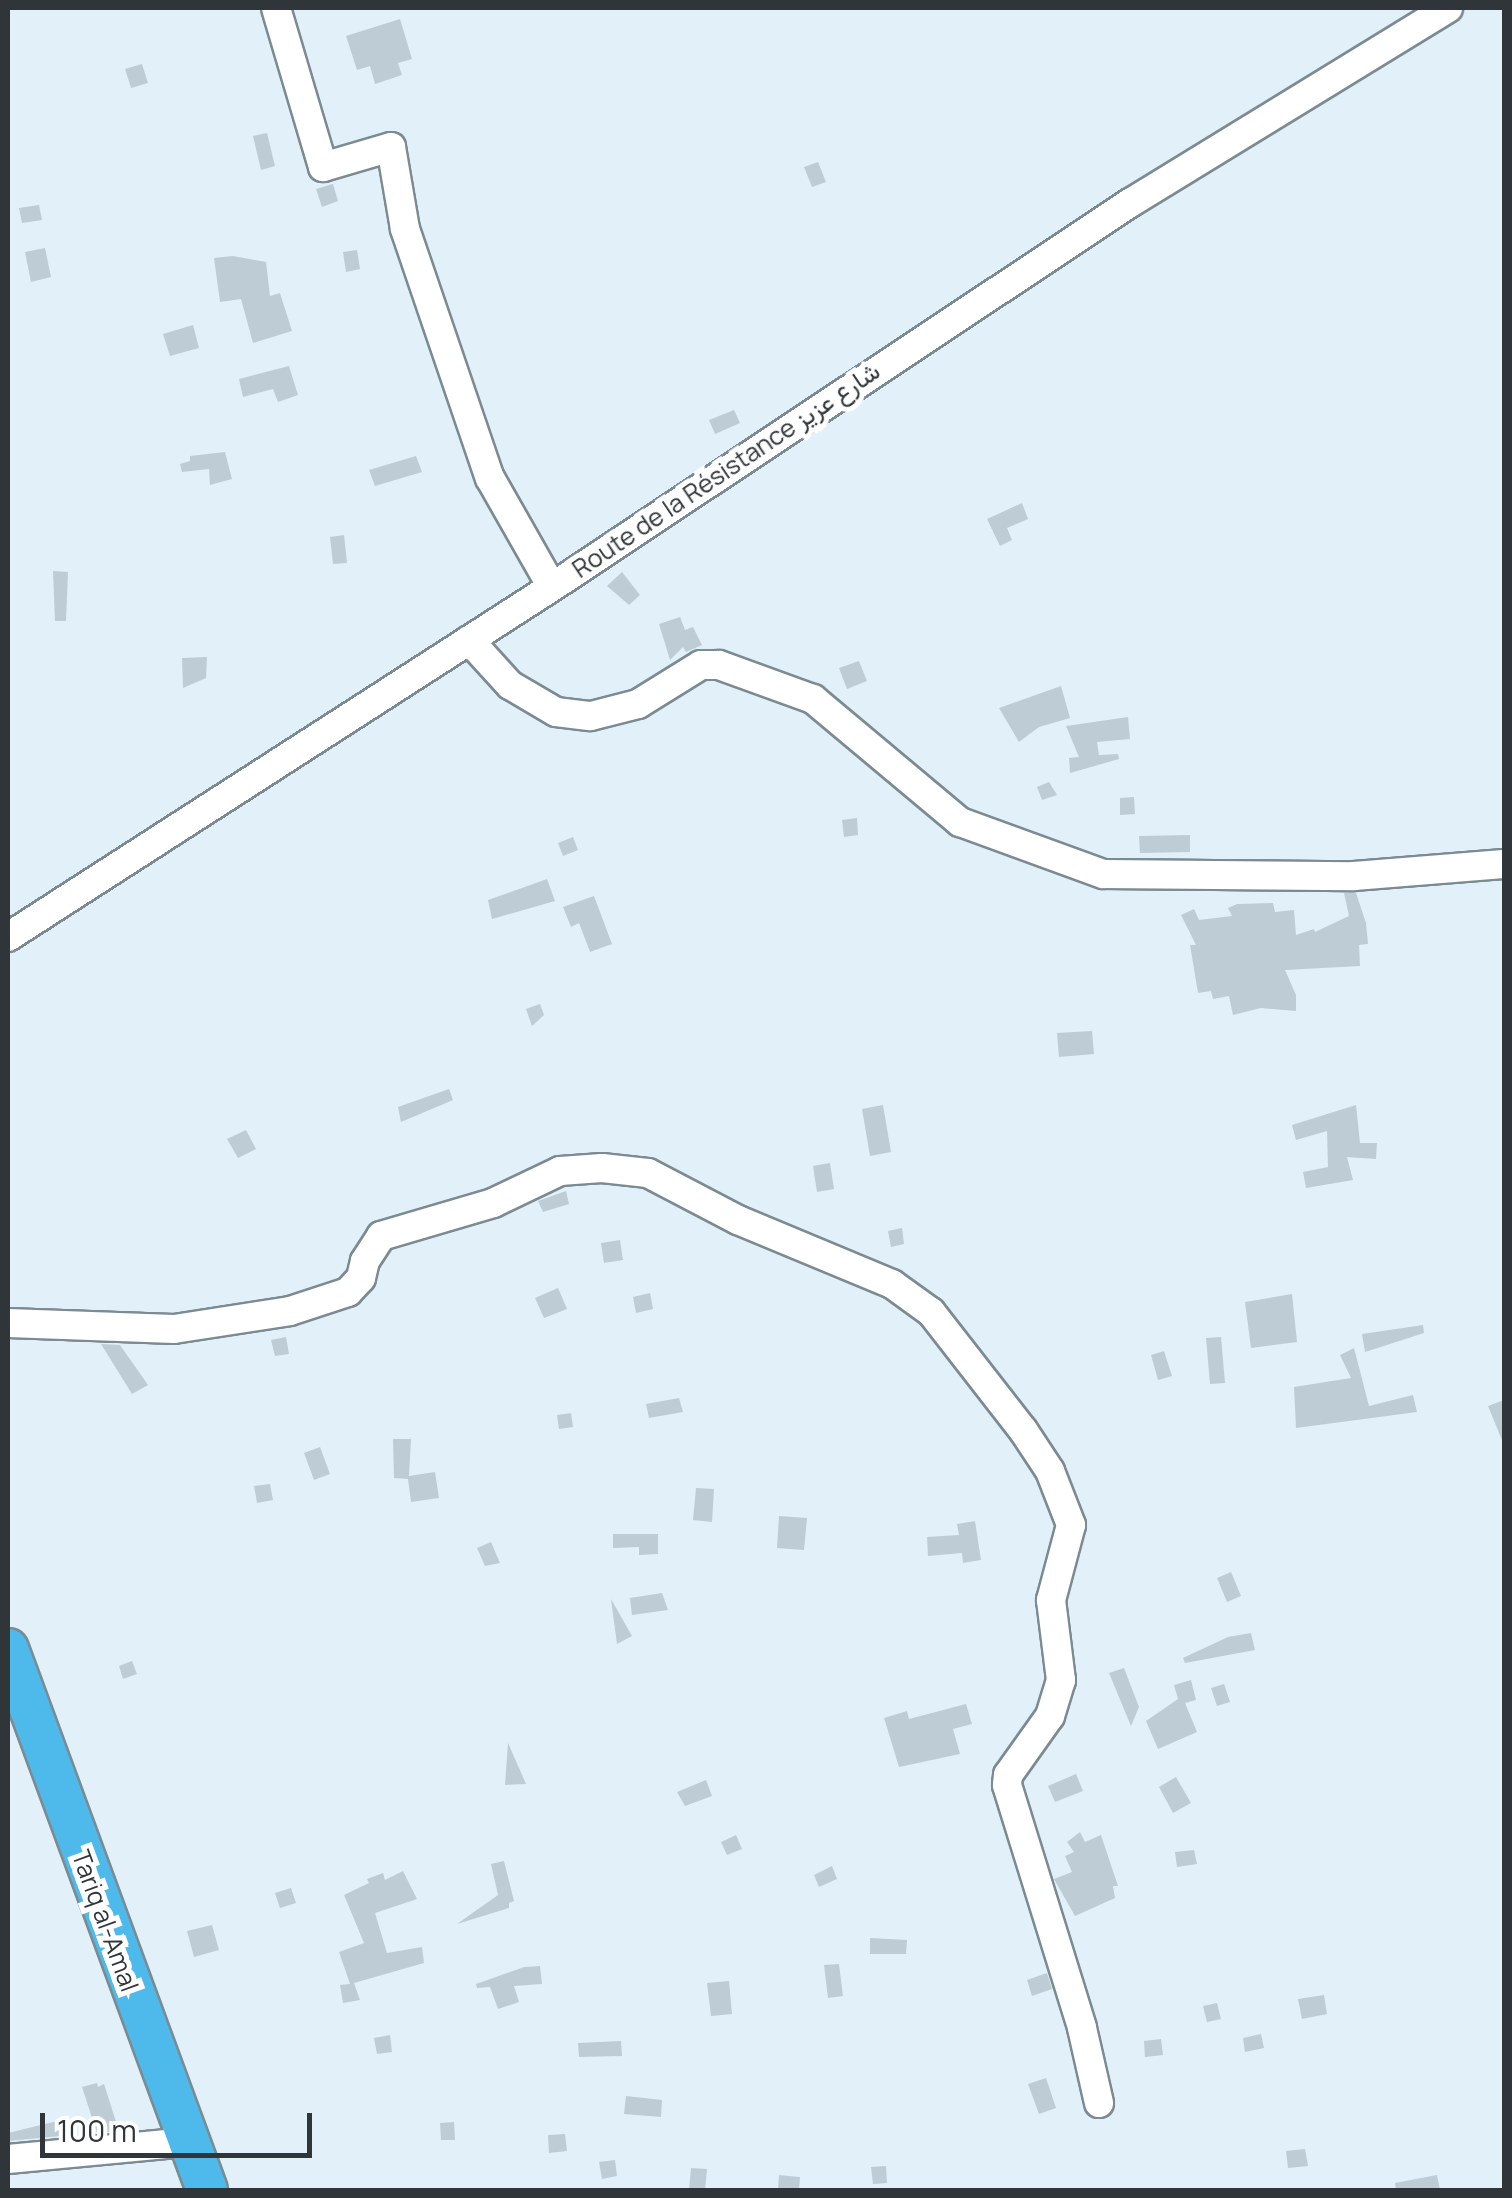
<!DOCTYPE html>
<html>
<head>
<meta charset="utf-8">
<style>
	body { margin:0 }
	#map { position:relative; width:1512px; height:2198px; overflow:hidden; background:#e1f0f9; font-family:Manrope,Vazirmatn,sans-serif }
	div>[style] { position:absolute }
	[style*='--x'] { left:calc(var(--x)*1px); top:calc(var(--y)*1px); width:calc(var(--w)*1px); rotate:calc(var(--a)*1deg) }
	.building>* { inset:0; background:#becdd5 }
	.roads { filter:drop-shadow(2px 0 #7c8b92) drop-shadow(-2px 0 #7c8b92) drop-shadow(0 2px #7c8b92) drop-shadow(0 -2px #7c8b92) }
	.minor>* { height:28px; margin:-14px; padding:0 14px; transform-origin:14px; border-radius:14px; background:#fff }
	.highway>* { height:40px; margin:-20px; padding:0 20px; transform-origin:20px; border-radius:20px; background:#4dbaeb }
	span { translate:-50% -50%; white-space:nowrap; text-align:center; line-height:1.15; -webkit-text-stroke:10px #fff; paint-order:stroke }
	.street-label { font-size:25px; color:#2f3538 }
	.frame { position:absolute; inset:0; border:10px solid #2f3538; pointer-events:none }
	.scale { position:absolute; left:40px; top:2113px; width:272px; height:45px; box-sizing:border-box; border:5px solid #2f3538; border-top:0; padding-left:12px; font-size:30px; line-height:35px; white-space:nowrap; color:#2f3538; -webkit-text-stroke:8px #fff; paint-order:stroke }
</style>
</head>
<body>
<div id="map">
	<div class="building">
		<div style="clip-path:polygon(400px 19px,412px 59px,398px 63px,402px 75px,375px 84px,370px 66px,357px 70px,346px 36px)"></div>
		<div style="clip-path:polygon(142px 64px,148px 83px,131px 88px,125px 69px)"></div>
		<div style="clip-path:polygon(267px 133px,275px 166px,261px 170px,253px 136px)"></div>
		<div style="clip-path:polygon(818px 162px,826px 182px,812px 187px,804px 167px)"></div>
		<div style="clip-path:polygon(333px 184px,338px 201px,322px 207px,316px 189px)"></div>
		<div style="clip-path:polygon(39px 205px,42px 220px,22px 223px,19px 208px)"></div>
		<div style="clip-path:polygon(45px 248px,51px 277px,31px 282px,25px 252px)"></div>
		<div style="clip-path:polygon(357px 250px,360px 269px,346px 272px,343px 252px)"></div>
		<div style="clip-path:polygon(233px 256px,266px 262px,270px 296px,280px 293px,292px 331px,253px 343px,241px 299px,220px 302px,214px 258px)"></div>
		<div style="clip-path:polygon(193px 325px,199px 348px,170px 356px,163px 334px)"></div>
		<div style="clip-path:polygon(289px 366px,298px 395px,278px 402px,273px 389px,243px 397px,239px 379px)"></div>
		<div style="clip-path:polygon(734px 410px,740px 423px,715px 434px,709px 420px)"></div>
		<div style="clip-path:polygon(225px 452px,232px 479px,210px 485px,209px 469px,182px 472px,180px 464px,190px 461px,190px 456px)"></div>
		<div style="clip-path:polygon(416px 456px,422px 472px,375px 486px,369px 470px)"></div>
		<div style="clip-path:polygon(1022px 503px,1028px 519px,1007px 528px,1012px 540px,1000px 546px,987px 519px)"></div>
		<div style="clip-path:polygon(344px 535px,347px 563px,333px 564px,330px 537px)"></div>
		<div style="clip-path:polygon(53px 571px,68px 572px,66px 621px,55px 621px)"></div>
		<div style="clip-path:polygon(622px 572px,640px 595px,629px 605px,607px 586px)"></div>
		<div style="clip-path:polygon(680px 617px,685px 630px,693px 627px,702px 645px,686px 652px,683px 647px,670px 660px,659px 624px)"></div>
		<div style="clip-path:polygon(207px 657px,206px 678px,183px 688px,182px 658px)"></div>
		<div style="clip-path:polygon(859px 661px,867px 681px,847px 689px,839px 668px)"></div>
		<div style="clip-path:polygon(1061px 686px,1070px 718px,1039px 727px,1019px 742px,999px 708px)"></div>
		<div style="clip-path:polygon(1128px 717px,1130px 739px,1097px 742px,1099px 755px,1118px 754px,1119px 759px,1070px 773px,1069px 758px,1079px 757px,1066px 726px)"></div>
		<div style="clip-path:polygon(1049px 782px,1057px 795px,1042px 800px,1037px 787px)"></div>
		<div style="clip-path:polygon(1134px 797px,1135px 814px,1120px 815px,1120px 798px)"></div>
		<div style="clip-path:polygon(857px 818px,858px 835px,844px 837px,842px 820px)"></div>
		<div style="clip-path:polygon(1190px 835px,1190px 852px,1140px 853px,1139px 836px)"></div>
		<div style="clip-path:polygon(573px 837px,578px 850px,563px 856px,558px 843px)"></div>
		<div style="clip-path:polygon(547px 879px,555px 901px,492px 919px,488px 900px)"></div>
		<div style="clip-path:polygon(1344px 893px,1356px 893px,1366px 923px,1368px 944px,1359px 945px,1360px 966px,1285px 970px,1296px 995px,1296px 1011px,1261px 1008px,1233px 1015px,1229px 996px,1213px 999px,1211px 991px,1198px 993px,1190px 945px,1196px 945px,1181px 915px,1194px 909px,1199px 920px,1232px 916px,1228px 908px,1237px 904px,1273px 903px,1275px 912px,1294px 910px,1296px 935px,1314px 929px,1315px 932px,1349px 916px)"></div>
		<div style="clip-path:polygon(594px 896px,612px 944px,590px 952px,579px 923px,571px 927px,563px 907px)"></div>
		<div style="clip-path:polygon(540px 1004px,544px 1015px,532px 1026px,526px 1009px)"></div>
		<div style="clip-path:polygon(1092px 1031px,1094px 1054px,1059px 1057px,1057px 1033px)"></div>
		<div style="clip-path:polygon(449px 1089px,453px 1100px,401px 1122px,398px 1107px)"></div>
		<div style="clip-path:polygon(883px 1105px,891px 1152px,870px 1156px,862px 1109px)"></div>
		<div style="clip-path:polygon(1356px 1105px,1360px 1143px,1377px 1143px,1376px 1159px,1347px 1157px,1353px 1180px,1306px 1188px,1303px 1172px,1328px 1167px,1327px 1131px,1296px 1140px,1292px 1125px)"></div>
		<div style="clip-path:polygon(246px 1130px,256px 1149px,238px 1158px,227px 1139px)"></div>
		<div style="clip-path:polygon(830px 1163px,834px 1189px,817px 1192px,813px 1166px)"></div>
		<div style="clip-path:polygon(566px 1191px,569px 1204px,543px 1212px,538px 1201px)"></div>
		<div style="clip-path:polygon(902px 1228px,904px 1244px,891px 1247px,888px 1231px)"></div>
		<div style="clip-path:polygon(620px 1240px,623px 1260px,604px 1263px,601px 1243px)"></div>
		<div style="clip-path:polygon(558px 1288px,567px 1309px,544px 1318px,535px 1298px)"></div>
		<div style="clip-path:polygon(650px 1293px,653px 1309px,636px 1313px,633px 1297px)"></div>
		<div style="clip-path:polygon(1292px 1294px,1297px 1342px,1251px 1348px,1245px 1302px)"></div>
		<div style="clip-path:polygon(1423px 1325px,1424px 1333px,1365px 1352px,1362px 1334px)"></div>
		<div style="clip-path:polygon(286px 1337px,289px 1354px,275px 1356px,271px 1340px)"></div>
		<div style="clip-path:polygon(1221px 1337px,1225px 1383px,1210px 1384px,1206px 1338px)"></div>
		<div style="clip-path:polygon(101px 1344px,120px 1345px,148px 1385px,132px 1394px)"></div>
		<div style="clip-path:polygon(1354px 1348px,1369px 1406px,1413px 1395px,1417px 1412px,1296px 1428px,1294px 1387px,1351px 1378px,1340px 1355px)"></div>
		<div style="clip-path:polygon(1164px 1351px,1172px 1376px,1158px 1380px,1151px 1355px)"></div>
		<div style="clip-path:polygon(679px 1398px,683px 1412px,649px 1418px,646px 1404px)"></div>
		<div style="clip-path:polygon(1504px 1400px,1504px 1445px,1488px 1406px)"></div>
		<div style="clip-path:polygon(571px 1413px,573px 1427px,559px 1429px,557px 1415px)"></div>
		<div style="clip-path:polygon(393px 1439px,411px 1439px,409px 1476px,435px 1472px,439px 1498px,411px 1502px,408px 1479px,394px 1478px)"></div>
		<div style="clip-path:polygon(320px 1447px,330px 1474px,314px 1480px,304px 1453px)"></div>
		<div style="clip-path:polygon(270px 1484px,273px 1500px,257px 1503px,254px 1486px)"></div>
		<div style="clip-path:polygon(696px 1488px,714px 1489px,712px 1522px,693px 1520px)"></div>
		<div style="clip-path:polygon(779px 1516px,807px 1518px,804px 1550px,777px 1548px)"></div>
		<div style="clip-path:polygon(975px 1521px,981px 1560px,963px 1563px,962px 1553px,928px 1556px,927px 1537px,959px 1535px,957px 1524px)"></div>
		<div style="clip-path:polygon(613px 1534px,658px 1534px,658px 1554px,639px 1555px,639px 1547px,613px 1548px)"></div>
		<div style="clip-path:polygon(491px 1542px,500px 1563px,485px 1566px,477px 1548px)"></div>
		<div style="clip-path:polygon(1231px 1572px,1241px 1596px,1227px 1602px,1217px 1578px)"></div>
		<div style="clip-path:polygon(662px 1593px,668px 1610px,632px 1615px,630px 1598px)"></div>
		<div style="clip-path:polygon(611px 1599px,632px 1636px,617px 1644px)"></div>
		<div style="clip-path:polygon(1251px 1633px,1255px 1650px,1185px 1663px,1183px 1658px,1228px 1637px)"></div>
		<div style="clip-path:polygon(132px 1661px,137px 1674px,123px 1679px,119px 1666px)"></div>
		<div style="clip-path:polygon(1124px 1668px,1139px 1707px,1131px 1726px,1109px 1673px)"></div>
		<div style="clip-path:polygon(1191px 1680px,1196px 1700px,1185px 1703px,1197px 1732px,1158px 1749px,1146px 1721px,1178px 1699px,1174px 1685px)"></div>
		<div style="clip-path:polygon(1224px 1684px,1230px 1702px,1217px 1706px,1211px 1688px)"></div>
		<div style="clip-path:polygon(966px 1704px,972px 1724px,953px 1729px,960px 1754px,899px 1767px,884px 1718px,907px 1711px,909px 1719px)"></div>
		<div style="clip-path:polygon(508px 1743px,526px 1784px,505px 1785px)"></div>
		<div style="clip-path:polygon(1076px 1774px,1083px 1791px,1055px 1802px,1048px 1786px)"></div>
		<div style="clip-path:polygon(1176px 1777px,1191px 1803px,1173px 1813px,1159px 1787px)"></div>
		<div style="clip-path:polygon(706px 1780px,712px 1796px,685px 1806px,677px 1792px)"></div>
		<div style="clip-path:polygon(1080px 1832px,1085px 1842px,1101px 1835px,1118px 1886px,1113px 1886px,1115px 1898px,1075px 1916px,1054px 1879px,1072px 1872px,1065px 1856px,1074px 1852px,1067px 1842px)"></div>
		<div style="clip-path:polygon(736px 1835px,742px 1849px,727px 1855px,721px 1842px)"></div>
		<div style="clip-path:polygon(1194px 1850px,1197px 1864px,1177px 1867px,1175px 1852px)"></div>
		<div style="clip-path:polygon(504px 1861px,514px 1901px,509px 1903px,509px 1908px,457px 1924px,498px 1895px,491px 1864px)"></div>
		<div style="clip-path:polygon(832px 1866px,837px 1879px,819px 1887px,814px 1875px)"></div>
		<div style="clip-path:polygon(403px 1871px,417px 1899px,375px 1913px,387px 1953px,422px 1947px,424px 1963px,354px 1983px,360px 2000px,343px 2003px,340px 1985px,350px 1984px,339px 1952px,364px 1943px,344px 1895px,369px 1883px,367px 1879px,383px 1873px,385px 1880px)"></div>
		<div style="clip-path:polygon(291px 1888px,296px 1903px,280px 1908px,275px 1893px)"></div>
		<div style="clip-path:polygon(212px 1925px,219px 1950px,194px 1957px,187px 1931px)"></div>
		<div style="clip-path:polygon(870px 1938px,907px 1940px,906px 1954px,870px 1954px)"></div>
		<div style="clip-path:polygon(839px 1964px,843px 1996px,828px 1998px,824px 1965px)"></div>
		<div style="clip-path:polygon(540px 1966px,542px 1984px,514px 1986px,519px 2002px,498px 2009px,490px 1987px,477px 1988px,476px 1984px,524px 1967px)"></div>
		<div style="clip-path:polygon(1047px 1973px,1052px 1989px,1032px 1996px,1027px 1980px)"></div>
		<div style="clip-path:polygon(729px 1981px,732px 2014px,711px 2016px,707px 1983px)"></div>
		<div style="clip-path:polygon(1324px 1995px,1327px 2014px,1302px 2019px,1298px 1999px)"></div>
		<div style="clip-path:polygon(1217px 2003px,1221px 2019px,1207px 2022px,1203px 2006px)"></div>
		<div style="clip-path:polygon(1261px 2034px,1264px 2048px,1245px 2052px,1243px 2038px)"></div>
		<div style="clip-path:polygon(390px 2035px,392px 2052px,377px 2054px,374px 2038px)"></div>
		<div style="clip-path:polygon(1161px 2039px,1163px 2055px,1145px 2057px,1144px 2041px)"></div>
		<div style="clip-path:polygon(621px 2041px,622px 2056px,579px 2057px,578px 2043px)"></div>
		<div style="clip-path:polygon(1046px 2078px,1056px 2108px,1039px 2114px,1028px 2084px)"></div>
		<div style="clip-path:polygon(97px 2083px,98px 2087px,104px 2084px,119px 2131px,97px 2133px,82px 2087px)"></div>
		<div style="clip-path:polygon(626px 2096px,662px 2100px,661px 2117px,624px 2114px)"></div>
		<div style="clip-path:polygon(57px 2121px,61px 2136px,8px 2141px,8px 2133px)"></div>
		<div style="clip-path:polygon(454px 2122px,455px 2140px,441px 2140px,440px 2123px)"></div>
		<div style="clip-path:polygon(565px 2134px,567px 2151px,549px 2153px,548px 2135px)"></div>
		<div style="clip-path:polygon(1305px 2149px,1308px 2166px,1288px 2168px,1286px 2151px)"></div>
		<div style="clip-path:polygon(615px 2160px,617px 2176px,602px 2179px,599px 2162px)"></div>
		<div style="clip-path:polygon(886px 2166px,887px 2183px,873px 2184px,871px 2167px)"></div>
		<div style="clip-path:polygon(691px 2168px,707px 2169px,705px 2190px,689px 2190px)"></div>
		<div style="clip-path:polygon(779px 2175px,800px 2177px,799px 2190px,778px 2190px)"></div>
		<div style="clip-path:polygon(1437px 2175px,1440px 2190px,1396px 2190px,1395px 2183px)"></div>
	</div>
	<div class="roads">
		<div class="minor">
			<div style="--x:276;--y:8;--w:166;--a:73.5"></div>
			<div style="--x:323;--y:167;--w:71;--a:-16.4"></div>
			<div style="--x:391;--y:147;--w:83;--a:80.3"></div>
			<div style="--x:405;--y:229;--w:263;--a:71.2"></div>
			<div style="--x:490;--y:478;--w:125;--a:60.4"></div>
			<div style="--x:469;--y:640;--w:61;--a:47.7"></div>
			<div style="--x:510;--y:685;--w:53;--a:30.4"></div>
			<div style="--x:556;--y:712;--w:35;--a:7"></div>
			<div style="--x:591;--y:716;--w:49;--a:-14.3"></div>
			<div style="--x:638;--y:704;--w:74;--a:-31.8"></div>
			<div style="--x:701;--y:665;--w:18;--a:0"></div>
			<div style="--x:719;--y:665;--w:100;--a:19.9"></div>
			<div style="--x:813;--y:699;--w:192;--a:39.9"></div>
			<div style="--x:960;--y:822;--w:152;--a:20"></div>
			<div style="--x:1103;--y:874;--w:251;--a:0.5"></div>
			<div style="--x:1354;--y:876;--w:150;--a:-4.6"></div>
			<div style="--x:8;--y:937;--w:647;--a:-32.76"></div>
			<div style="--x:552;--y:587;--w:694;--a:-33.6"></div>
			<div style="--x:1130;--y:203;--w:373;--a:-31.5"></div>
			<div style="--x:8;--y:1323;--w:166;--a:2.1"></div>
			<div style="--x:174;--y:1329;--w:117;--a:-8.8"></div>
			<div style="--x:290;--y:1311;--w:61;--a:-18.1"></div>
			<div style="--x:348;--y:1292;--w:19;--a:-47"></div>
			<div style="--x:361;--y:1278;--w:17;--a:-77"></div>
			<div style="--x:365;--y:1261;--w:30;--a:-57"></div>
			<div style="--x:381;--y:1236;--w:117;--a:-16.4"></div>
			<div style="--x:493;--y:1203;--w:74;--a:-25.5"></div>
			<div style="--x:560;--y:1171;--w:42;--a:-4.1"></div>
			<div style="--x:602;--y:1168;--w:46;--a:6.2"></div>
			<div style="--x:648;--y:1173;--w:102;--a:27.6"></div>
			<div style="--x:738;--y:1220;--w:167;--a:22.6"></div>
			<div style="--x:892;--y:1284;--w:48;--a:35.7"></div>
			<div style="--x:931;--y:1312;--w:150;--a:52.1"></div>
			<div style="--x:1023;--y:1430;--w:49;--a:56.6"></div>
			<div style="--x:1050;--y:1471;--w:58;--a:68.7"></div>
			<div style="--x:1071;--y:1525;--w:78;--a:104.9"></div>
			<div style="--x:1051;--y:1600;--w:81;--a:82.9"></div>
			<div style="--x:1061;--y:1680;--w:38;--a:107"></div>
			<div style="--x:1050;--y:1716;--w:72;--a:125.4"></div>
			<div style="--x:1008;--y:1775;--w:10;--a:96"></div>
			<div style="--x:1007;--y:1785;--w:254;--a:72.8"></div>
			<div style="--x:1082;--y:2028;--w:77;--a:77.2"></div>
			<div style="--x:8;--y:2159;--w:180;--a:-5.4"></div>
		</div>
		<div class="highway">
			<div style="--x:8;--y:1649;--w:576;--a:69.8"></div>
		</div>
	</div>
	<div class="street-label">
		<span style="left:726px;top:470px;rotate:-34deg">Route de la Résistance شارع عزيز</span>
		<span style="left:105px;top:1921px;rotate:70deg">Tariq al-Amal</span>
	</div>
	<div class="frame"></div>
	<div class="scale">100 m</div>
</div>
</body>
</html>
